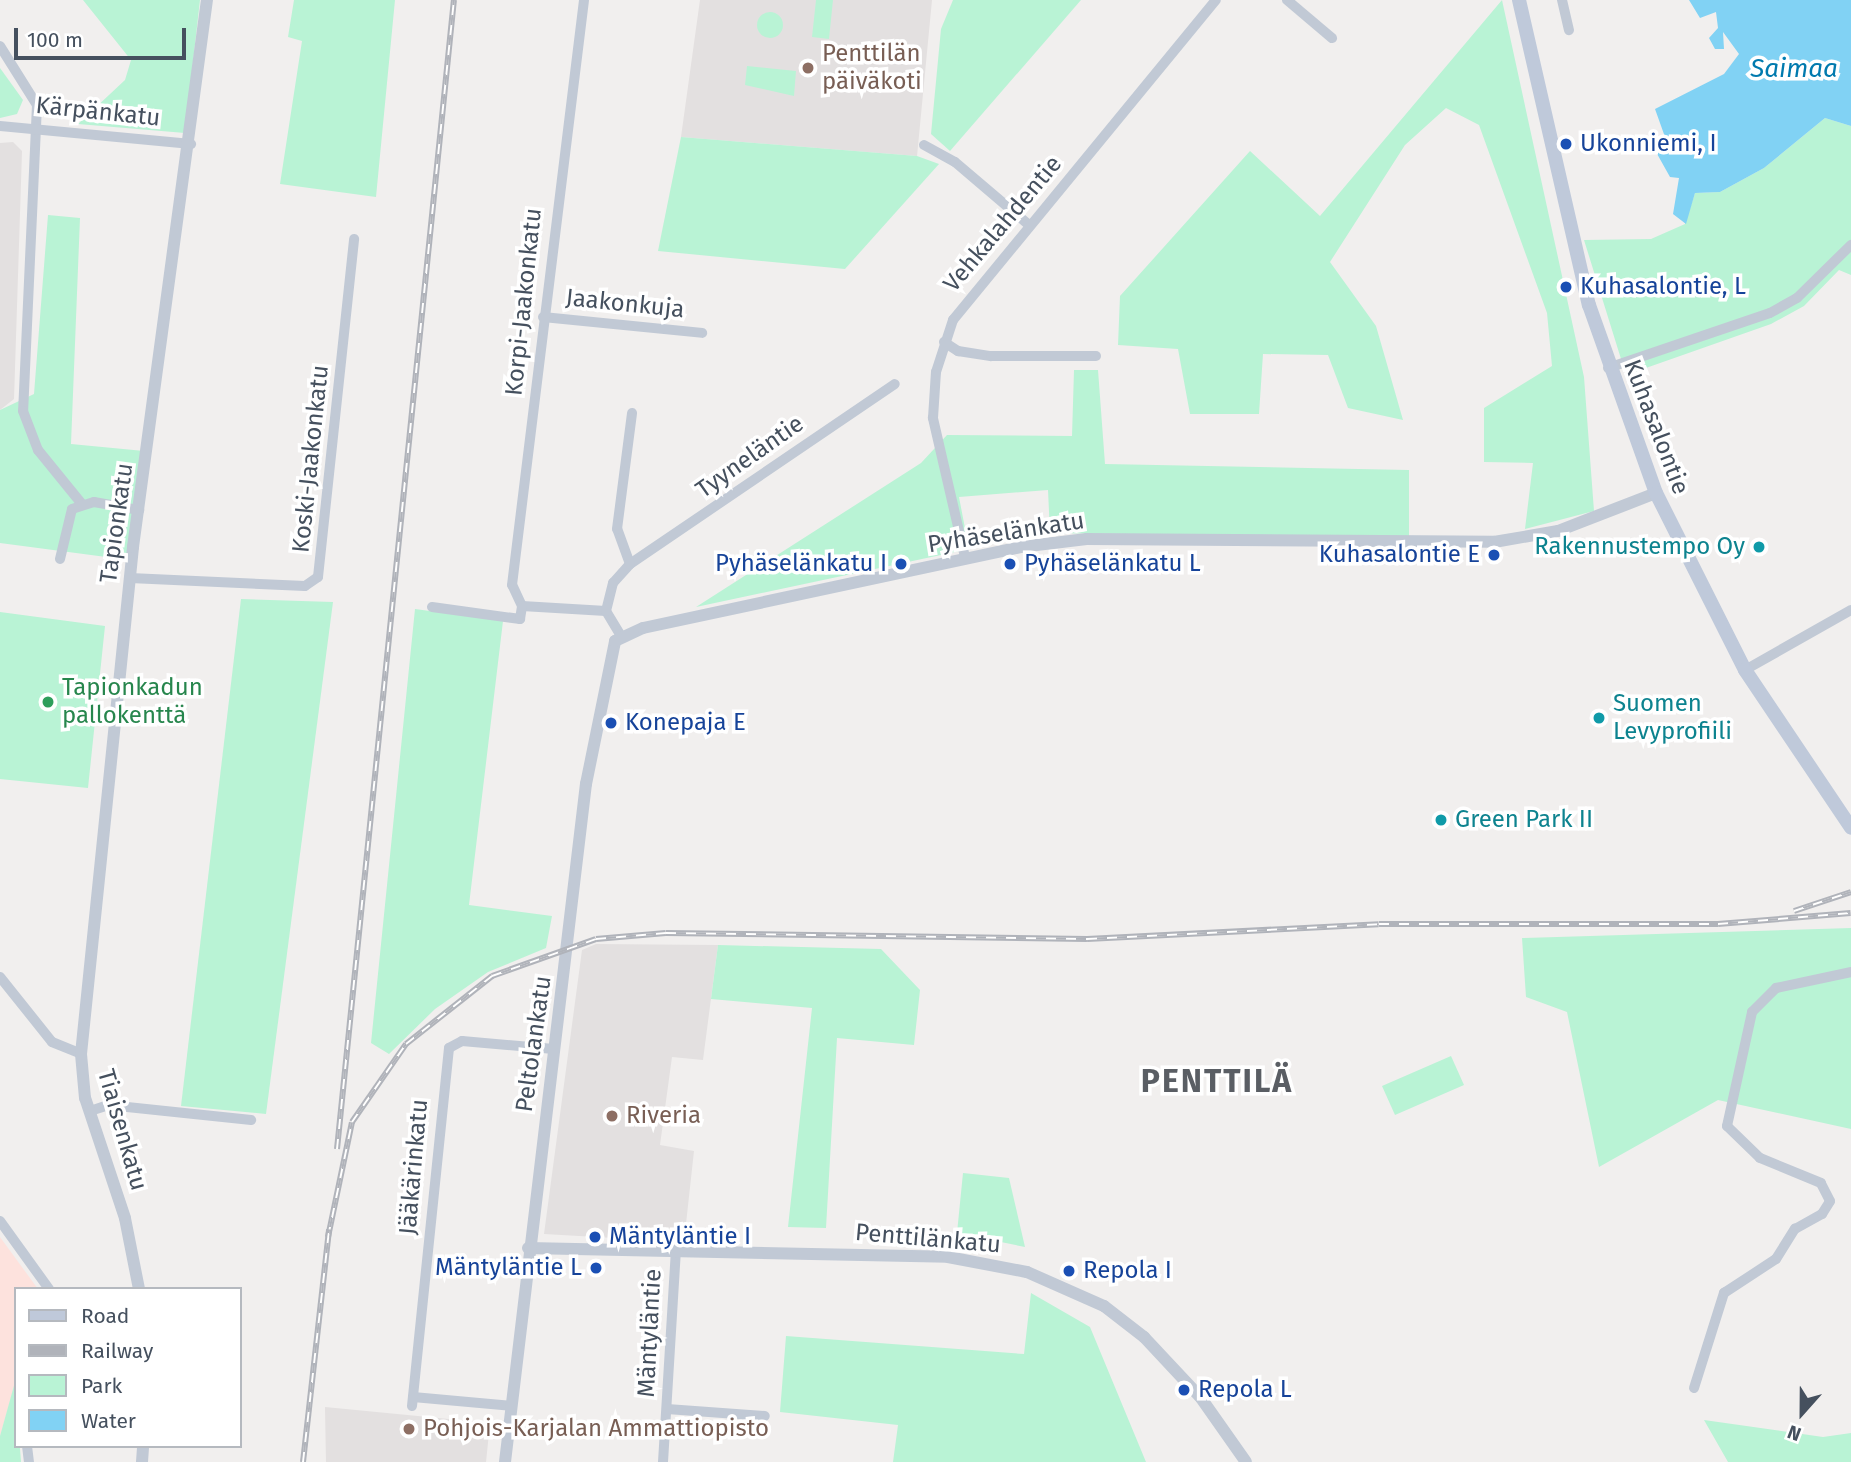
<!DOCTYPE html>
<html>
<head>
<meta charset="utf-8">
<style>
	body { margin:0 }
	#map { position:relative; width:1851px; height:1462px; overflow:hidden; background:#f1efee; font-family:"Fira Sans",sans-serif }
	div>[style] { position:absolute }
	[style*='--x'] { left:calc(var(--x)*1px); top:calc(var(--y)*1px); width:calc(var(--w)*1px); rotate:calc(var(--a)*1deg) }
	.education>* { inset:0; background:#e3e0e0 }
	.medical>* { inset:0; background:#fde2dd }
	.green>* { inset:0; background:#b9f3d5 }
	.round { border-radius:50% }
	.water>* { inset:0; background:#81d2f4 }
	.minor>* { height:10px; margin:-5px; padding:0 5px; transform-origin:5px; border-radius:5px; background:#c1c9d5 }
	.tertiary>* { height:12px; margin:-6px; padding:0 6px; transform-origin:6px; border-radius:6px; background:#c1c9d5 }
	.secondary>* { height:14px; margin:-7px; padding:0 7px; transform-origin:7px; border-radius:7px; background:#bfc9da }
	.rail>* { height:6px; margin-top:-3px; transform-origin:0; background:repeating-linear-gradient(90deg,#fff 0 10px,#b0b3ba 0 20px); box-sizing:border-box; border-block:2px solid #b0b3ba }
	.dots>* { width:19px; height:19px; translate:-50% -50%; box-sizing:border-box; border:4px solid #fff; border-radius:50% }
	span { translate:-50% -50%; white-space:nowrap; text-align:center; line-height:1.15; -webkit-text-stroke:7px #fff; paint-order:stroke }
	.education-label { font-size:24px; color:#785e54 }
	.left { translate:0 -50%; text-align:left }
	.street-label { font-size:24px; color:#45505e }
	.transit-label { font-size:24px; color:#164399 }
	.right { translate:-100% -50%; text-align:right }
	.culture-label { font-size:24px; color:#0d838f }
	.leisure-label { font-size:24px; color:#27864d }
	.water-label { font-size:26px; color:#017aae; font-style:italic }
	.district-label { font-size:32px; color:#5a5e64; font-weight:700; letter-spacing:2px }
	.legend { position:absolute; left:14px; top:1287px; width:228px; height:161px; box-sizing:border-box; background:#fff; border:2px solid #b5b9bf; margin:0; padding:9px 12px; list-style:none; font-size:21px; color:#45505e }
	.legend li { display:flex; align-items:center; gap:14px; height:35px }
	.legend b { width:35px; border:2px solid #b5b9bf }
	.north { position:absolute; left:1767px; top:1378px; width:70px; height:70px; -webkit-text-stroke:5px #fff; paint-order:stroke; rotate:201deg; font-size:19px; font-weight:700; line-height:28px; text-align:center; color:#45505e }
	.north::after { content:''; display:block; margin:auto; width:24px; height:32px; background:#45505e; clip-path:polygon(50% 0,100% 100%,50% 72%,0 100%) }
	.scale { position:absolute; left:14px; top:28px; width:172px; height:32px; box-sizing:border-box; border:4px solid #45505e; border-top:0; padding-left:9px; font-size:21px; line-height:24px; white-space:nowrap; color:#45505e; -webkit-text-stroke:5px #fff; paint-order:stroke }
</style>
</head>
<body>
<div id="map">
	<div class="education">
		<div style="clip-path:polygon(700px 0,932px 0,917px 156px,681px 137px)"></div>
		<div style="clip-path:polygon(13px 142px,22px 151px,14px 399px,0 410px,0 143px)"></div>
		<div style="clip-path:polygon(596px 944px,718px 945px,703px 1060px,672px 1057px,660px 1145px,694px 1151px,684px 1242px,544px 1234px,582px 950px)"></div>
		<div style="clip-path:polygon(325px 1407px,490px 1423px,486px 1462px,326px 1462px)"></div>
	</div>
	<div class="medical">
		<div style="clip-path:polygon(0 1237px,38px 1289px,16px 1289px,16px 1381px,0 1436px)"></div>
	</div>
	<div class="green">
		<div style="clip-path:polygon(83px 0,200px 0,185px 133px,78px 124px,125px 80px,131px 60px)"></div>
		<div style="clip-path:polygon(294px 0,395px 0,376px 197px,280px 184px,302px 41px,288px 37px)"></div>
		<div style="clip-path:polygon(816px 0,833px 0,829px 39px,812px 37px)"></div>
		<div style="clip-path:polygon(953px 0,1081px 0,950px 151px,931px 134px,941px 29px)"></div>
		<div style="clip-path:polygon(1502px 0,1584px 377px,1594px 511px,1525px 529px,1533px 463px,1484px 462px,1484px 408px,1552px 366px,1547px 313px,1479px 125px,1446px 108px,1405px 145px,1330px 262px,1376px 326px,1403px 420px,1348px 408px,1328px 355px,1263px 354px,1259px 414px,1190px 414px,1178px 349px,1118px 345px,1120px 296px,1250px 151px,1320px 216px)"></div>
		<div class="round" style="left:757px;top:12px;width:26px;height:26px"></div>
		<div style="clip-path:polygon(747px 66px,796px 71px,794px 96px,745px 85px)"></div>
		<div style="clip-path:polygon(0 68px,23px 100px,17px 114px,0 118px)"></div>
		<div style="clip-path:polygon(1825px 118px,1851px 126px,1851px 275px,1839px 270px,1804px 306px,1771px 324px,1626px 375px,1584px 240px,1651px 239px,1685px 224px,1695px 193px,1720px 192px,1764px 168px)"></div>
		<div style="clip-path:polygon(681px 137px,917px 156px,939px 164px,845px 269px,658px 251px)"></div>
		<div style="clip-path:polygon(48px 215px,80px 218px,71px 444px,144px 451px,129px 560px,0 543px,0 410px,34px 394px)"></div>
		<div style="clip-path:polygon(1074px 370px,1098px 370px,1105px 464px,1409px 470px,1409px 538px,1050px 533px,1048px 490px,959px 497px,969px 549px,696px 607px,921px 463px,947px 435px,1072px 436px)"></div>
		<div style="clip-path:polygon(241px 599px,333px 602px,266px 1114px,181px 1106px)"></div>
		<div style="clip-path:polygon(415px 609px,503px 621px,469px 905px,552px 916px,546px 948px,488px 972px,435px 1009px,389px 1054px,371px 1043px)"></div>
		<div style="clip-path:polygon(0 612px,105px 626px,88px 788px,0 779px)"></div>
		<div style="clip-path:polygon(1851px 928px,1851px 1129px,1718px 1100px,1599px 1167px,1567px 1012px,1526px 997px,1522px 938px)"></div>
		<div style="clip-path:polygon(718px 945px,881px 949px,920px 990px,914px 1045px,837px 1038px,826px 1228px,788px 1227px,812px 1008px,711px 999px)"></div>
		<div style="clip-path:polygon(1451px 1056px,1464px 1085px,1395px 1115px,1382px 1086px)"></div>
		<div style="clip-path:polygon(963px 1173px,1009px 1178px,1025px 1247px,957px 1233px)"></div>
		<div style="clip-path:polygon(1031px 1293px,1090px 1327px,1146px 1462px,893px 1462px,898px 1425px,780px 1412px,786px 1336px,1024px 1354px)"></div>
		<div style="clip-path:polygon(15px 1382px,21px 1462px,0 1462px,0 1436px)"></div>
		<div style="clip-path:polygon(1704px 1420px,1823px 1437px,1851px 1433px,1851px 1462px,1728px 1462px)"></div>
	</div>
	<div class="water">
		<div style="clip-path:polygon(1689px 0,1851px 0,1851px 126px,1825px 118px,1764px 168px,1720px 192px,1695px 193px,1686px 224px,1673px 214px,1679px 178px,1670px 177px,1656px 152px,1665px 137px,1655px 109px,1724px 74px,1739px 54px,1723px 32px,1724px 49px,1715px 49px,1709px 38px,1718px 28px,1716px 12px,1700px 18px)"></div>
	</div>
	<div class="minor">
		<div style="--x:1287;--y:0;--w:59;--a:40.2"></div>
		<div style="--x:1562;--y:0;--w:31;--a:77"></div>
		<div style="--x:0;--y:46;--w:70;--a:57.9"></div>
		<div style="--x:37;--y:105;--w:306;--a:92.6"></div>
		<div style="--x:23;--y:411;--w:42;--a:69"></div>
		<div style="--x:38;--y:450;--w:68;--a:50.9"></div>
		<div style="--x:0;--y:126;--w:192;--a:5.4"></div>
		<div style="--x:924;--y:145;--w:35;--a:29"></div>
		<div style="--x:955;--y:162;--w:97;--a:40.4"></div>
		<div style="--x:543;--y:317;--w:160;--a:5.7"></div>
		<div style="--x:944;--y:342;--w:17;--a:33"></div>
		<div style="--x:958;--y:351;--w:33;--a:9"></div>
		<div style="--x:991;--y:356;--w:105;--a:0"></div>
		<div style="--x:1608;--y:368;--w:171;--a:-18.8"></div>
		<div style="--x:1770;--y:313;--w:31;--a:-29"></div>
		<div style="--x:1797;--y:298;--w:76;--a:-44.5"></div>
		<div style="--x:965;--y:557;--w:143;--a:-103"></div>
		<div style="--x:933;--y:418;--w:46;--a:-86.3"></div>
		<div style="--x:936;--y:372;--w:55;--a:-71.9"></div>
		<div style="--x:953;--y:320;--w:414;--a:-50.6"></div>
		<div style="--x:60;--y:559;--w:51;--a:-76.5"></div>
		<div style="--x:72;--y:509;--w:23;--a:-18"></div>
		<div style="--x:94;--y:502;--w:46;--a:10.1"></div>
		<div style="--x:630;--y:564;--w:320;--a:-34.2"></div>
		<div style="--x:130;--y:578;--w:175;--a:2.6"></div>
		<div style="--x:305;--y:586;--w:16;--a:-35"></div>
		<div style="--x:318;--y:577;--w:340;--a:-83.9"></div>
		<div style="--x:522;--y:606;--w:23;--a:-115"></div>
		<div style="--x:512;--y:585;--w:589;--a:-82.98"></div>
		<div style="--x:522;--y:606;--w:84;--a:3.4"></div>
		<div style="--x:606;--y:611;--w:29;--a:59"></div>
		<div style="--x:432;--y:607;--w:89;--a:7.8"></div>
		<div style="--x:520;--y:619;--w:13;--a:-81"></div>
		<div style="--x:606;--y:611;--w:29;--a:-76"></div>
		<div style="--x:613;--y:583;--w:25;--a:-48"></div>
		<div style="--x:630;--y:564;--w:37;--a:-110"></div>
		<div style="--x:617;--y:529;--w:117;--a:-82.6"></div>
		<div style="--x:1745;--y:670;--w:122;--a:-29.5"></div>
		<div style="--x:0;--y:977;--w:83;--a:51.3"></div>
		<div style="--x:52;--y:1042;--w:31;--a:22"></div>
		<div style="--x:90;--y:1111;--w:19;--a:-18"></div>
		<div style="--x:108;--y:1105;--w:144;--a:6"></div>
		<div style="--x:0;--y:1221;--w:84;--a:54.2"></div>
		<div style="--x:1694;--y:1388;--w:100;--a:-72.5"></div>
		<div style="--x:1724;--y:1293;--w:62;--a:-33.2"></div>
		<div style="--x:1776;--y:1259;--w:36;--a:-58"></div>
		<div style="--x:1795;--y:1229;--w:31;--a:-29"></div>
		<div style="--x:1822;--y:1214;--w:15;--a:-58"></div>
		<div style="--x:1830;--y:1201;--w:20;--a:-117"></div>
		<div style="--x:1821;--y:1183;--w:66;--a:-157.7"></div>
		<div style="--x:1760;--y:1158;--w:46;--a:-135.9"></div>
		<div style="--x:1727;--y:1126;--w:117;--a:-77.6"></div>
		<div style="--x:1752;--y:1012;--w:34;--a:-45"></div>
		<div style="--x:1776;--y:988;--w:77;--a:-12"></div>
		<div style="--x:413;--y:1397;--w:99;--a:5.2"></div>
		<div style="--x:412;--y:1406;--w:360;--a:-84.1"></div>
		<div style="--x:449;--y:1048;--w:15;--a:-28"></div>
		<div style="--x:462;--y:1041;--w:92;--a:5"></div>
		<div style="--x:667;--y:1409;--w:98;--a:4.1"></div>
		<div style="--x:27;--y:1446;--w:16;--a:83"></div>
		<div style="--x:663;--y:1462;--w:213;--a:-86.5"></div>
	</div>
	<div class="tertiary">
		<div style="--x:528;--y:1248;--w:420;--a:1.2"></div>
		<div style="--x:948;--y:1257;--w:80;--a:10.8"></div>
		<div style="--x:1027;--y:1272;--w:84;--a:23.8"></div>
		<div style="--x:1104;--y:1306;--w:51;--a:37.8"></div>
		<div style="--x:1144;--y:1337;--w:83;--a:46.9"></div>
		<div style="--x:1201;--y:1398;--w:78;--a:54.9"></div>
		<div style="--x:139;--y:1289;--w:72;--a:-101.2"></div>
		<div style="--x:125;--y:1218;--w:126;--a:-108.4"></div>
		<div style="--x:85;--y:1098;--w:44;--a:-95.2"></div>
		<div style="--x:81;--y:1054;--w:510;--a:-84.14"></div>
		<div style="--x:133;--y:547;--w:552;--a:-82.3"></div>
		<div style="--x:142;--y:1462;--w:16;--a:-86"></div>
		<div style="--x:505;--y:1462;--w:683;--a:-83.19"></div>
		<div style="--x:586;--y:784;--w:146;--a:-78.5"></div>
		<div style="--x:615;--y:641;--w:31;--a:-25"></div>
		<div style="--x:643;--y:628;--w:386;--a:-12.1"></div>
		<div style="--x:1020;--y:547;--w:67;--a:-6.8"></div>
		<div style="--x:1087;--y:539;--w:407;--a:0.4"></div>
		<div style="--x:1494;--y:542;--w:65;--a:-9.8"></div>
		<div style="--x:1558;--y:531;--w:105;--a:-21.2"></div>
	</div>
	<div class="secondary">
		<div style="--x:1519;--y:0;--w:313;--a:77.1"></div>
		<div style="--x:1589;--y:305;--w:200;--a:70.4"></div>
		<div style="--x:1656;--y:493;--w:198;--a:63.3"></div>
		<div style="--x:1745;--y:670;--w:190;--a:56.1"></div>
	</div>
	<div class="rail">
		<div style="--x:1794;--y:911;--w:60;--a:-18.4"></div>
		<div style="--x:337;--y:1149;--w:1155;--a:-84.19"></div>
		<div style="--x:328;--y:1237;--w:117;--a:-78.2"></div>
		<div style="--x:352;--y:1122;--w:95;--a:-55.3"></div>
		<div style="--x:406;--y:1044;--w:110;--a:-38.3"></div>
		<div style="--x:492;--y:976;--w:110;--a:-19.6"></div>
		<div style="--x:596;--y:939;--w:70;--a:-4.9"></div>
		<div style="--x:666;--y:933;--w:421;--a:0.8"></div>
		<div style="--x:1087;--y:939;--w:292;--a:-2.9"></div>
		<div style="--x:1379;--y:924;--w:339;--a:0"></div>
		<div style="--x:1718;--y:924;--w:133;--a:-4.7"></div>
		<div style="--x:303;--y:1462;--w:234;--a:-83.6"></div>
	</div>
	<div class="dots">
		<div style="left:808px;top:68px;background:#8d6e63"></div>
		<div style="left:1566px;top:144px;background:#1a4fb4"></div>
		<div style="left:1566px;top:287px;background:#1a4fb4"></div>
		<div style="left:1759px;top:547px;background:#0f9aa8"></div>
		<div style="left:1494px;top:555px;background:#1a4fb4"></div>
		<div style="left:901px;top:564px;background:#1a4fb4"></div>
		<div style="left:1010px;top:564px;background:#1a4fb4"></div>
		<div style="left:48px;top:702px;background:#2e9e5b"></div>
		<div style="left:1599px;top:718px;background:#0f9aa8"></div>
		<div style="left:611px;top:723px;background:#1a4fb4"></div>
		<div style="left:1441px;top:820px;background:#0f9aa8"></div>
		<div style="left:612px;top:1116px;background:#8d6e63"></div>
		<div style="left:595px;top:1237px;background:#1a4fb4"></div>
		<div style="left:596px;top:1268px;background:#1a4fb4"></div>
		<div style="left:1069px;top:1271px;background:#1a4fb4"></div>
		<div style="left:1184px;top:1390px;background:#1a4fb4"></div>
		<div style="left:409px;top:1429px;background:#8d6e63"></div>
	</div>
	<div class="education-label">
		<span class="left" style="left:822px;top:68px">Penttilän<br>päiväkoti</span>
		<span class="left" style="left:626px;top:1116px">Riveria</span>
		<span class="left" style="left:423px;top:1429px">Pohjois-Karjalan Ammattiopisto</span>
	</div>
	<div class="street-label">
		<span style="left:98px;top:112px;rotate:6deg">Kärpänkatu</span>
		<span style="left:1003px;top:224px;rotate:-50deg">Vehkalahdentie</span>
		<span style="left:524px;top:302px;rotate:-84deg">Korpi-Jaakonkatu</span>
		<span style="left:625px;top:304px;rotate:6deg">Jaakonkuja</span>
		<span style="left:1656px;top:427px;rotate:69deg">Kuhasalontie</span>
		<span style="left:750px;top:457px;rotate:-35deg">Tyyneläntie</span>
		<span style="left:311px;top:459px;rotate:-84deg">Koski-Jaakonkatu</span>
		<span style="left:117px;top:523px;rotate:-82deg">Tapionkatu</span>
		<span style="left:1006px;top:533px;rotate:-9deg">Pyhäselänkatu</span>
		<span style="left:534px;top:1044px;rotate:-82deg">Peltolankatu</span>
		<span style="left:122px;top:1130px;rotate:74deg">Tiaisenkatu</span>
		<span style="left:414px;top:1167px;rotate:-85deg">Jääkärinkatu</span>
		<span style="left:928px;top:1239px;rotate:5deg">Penttilänkatu</span>
		<span style="left:650px;top:1333px;rotate:-87deg">Mäntyläntie</span>
	</div>
	<div class="transit-label">
		<span class="left" style="left:1580px;top:144px">Ukonniemi, I</span>
		<span class="left" style="left:1580px;top:287px">Kuhasalontie, L</span>
		<span class="right" style="left:1480px;top:555px">Kuhasalontie E</span>
		<span class="right" style="left:887px;top:564px">Pyhäselänkatu I</span>
		<span class="left" style="left:1024px;top:564px">Pyhäselänkatu L</span>
		<span class="left" style="left:625px;top:723px">Konepaja E</span>
		<span class="left" style="left:609px;top:1237px">Mäntyläntie I</span>
		<span class="right" style="left:582px;top:1268px">Mäntyläntie L</span>
		<span class="left" style="left:1083px;top:1271px">Repola I</span>
		<span class="left" style="left:1198px;top:1390px">Repola L</span>
	</div>
	<div class="culture-label">
		<span class="right" style="left:1745px;top:547px">Rakennustempo Oy</span>
		<span class="left" style="left:1613px;top:718px">Suomen<br>Levyprofiili</span>
		<span class="left" style="left:1455px;top:820px">Green Park II</span>
	</div>
	<div class="leisure-label">
		<span class="left" style="left:62px;top:702px">Tapionkadun<br>pallokenttä</span>
	</div>
	<div class="water-label">
		<span style="left:1794px;top:69px">Saimaa</span>
	</div>
	<div class="district-label">
		<span style="left:1217px;top:1081px">PENTTILÄ</span>
	</div>
	<ul class="legend">
	<li><b style="height:9px;background:#bfc9da"></b>Road</li>
	<li><b style="height:9px;background:#b0b3ba"></b>Railway</li>
	<li><b style="height:19px;background:#b9f3d5"></b>Park</li>
	<li><b style="height:19px;background:#81d2f4"></b>Water</li>
	</ul>
	<div class="north">N</div>
	<div class="scale">100 m</div>
</div>
</body>
</html>
